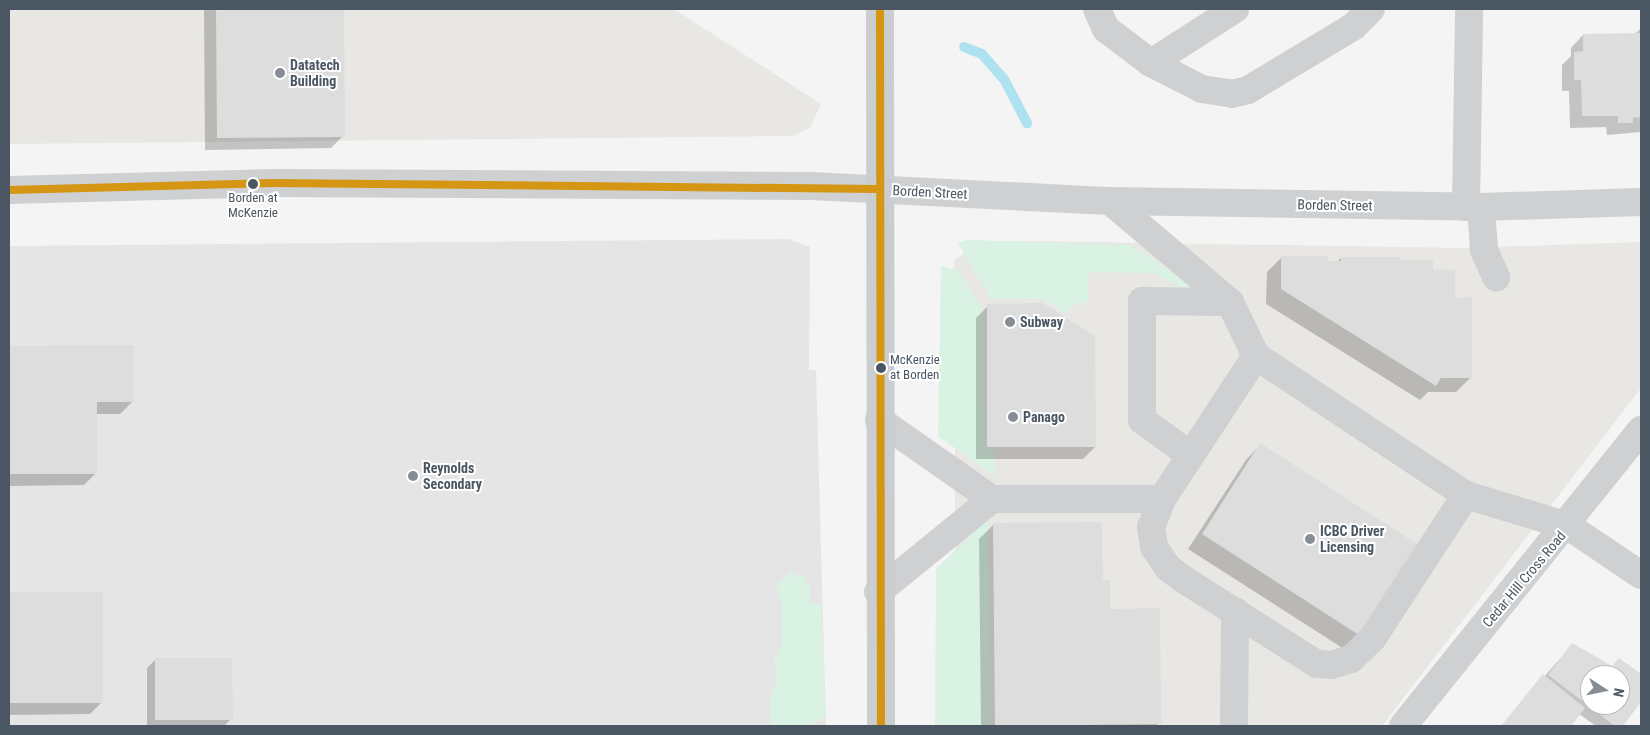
<!DOCTYPE html>
<html>
<head>
<meta charset="utf-8">
<style>
	body { margin:0 }
	#map { position:relative; width:1650px; height:735px; overflow:hidden; background:#f4f4f4; font-family:"Roboto Condensed",sans-serif }
	div>[style] { position:absolute }
	[style*='--x'] { left:calc(var(--x)*1px); top:calc(var(--y)*1px); width:calc(var(--w)*1px); rotate:calc(var(--a)*1deg) }
	.commercial>* { inset:0; background:#e8e7e3 }
	.education>* { inset:0; background:#e6e5e6 }
	.green>* { inset:0; background:#d9f2e3 }
	.shadow>* { inset:0; background:#0003 }
	.stream>* { height:10px; margin:-5px; padding:0 5px; transform-origin:5px; border-radius:5px; background:#aee2f0 }
	.building>* { inset:0; background:#ddddde }
	.minor>* { height:28px; margin:-14px; padding:0 14px; transform-origin:14px; border-radius:14px; background:#ced0d2 }
	.major>* { height:28px; margin:-14px; padding:0 14px; transform-origin:14px; border-radius:14px; background:#caced1 }
	.bus-1>* { height:8px; margin:-4px; padding:0 4px; transform-origin:4px; border-radius:4px; background:#d49613 }
	.dots>* { width:14px; height:14px; translate:-50% -50%; box-sizing:border-box; border:2px solid #fff; border-radius:50% }
	span { translate:-50% -50%; white-space:nowrap; text-align:center; line-height:1.15; -webkit-text-stroke:4px #fff; paint-order:stroke }
	.bus-label { font-size:13px; color:#4a5661 }
	.left { translate:0 -50%; text-align:left }
	.poi-label { font-size:14px; color:#4a5661; font-weight:700 }
	.street-label { font-size:14px; color:#4a5661 }
	.frame { position:absolute; inset:0; border:10px solid #4a5661; pointer-events:none }
	.north { position:absolute; left:1580px; top:665px; width:50px; height:50px; box-sizing:border-box; background:#fff; border:1px solid #b7bbc0; border-radius:50%; rotate:101deg; font-size:14px; font-weight:700; line-height:20px; text-align:center; color:#4a5661 }
	.north::after { content:''; display:block; margin:auto; width:18px; height:22px; background:#868d94; clip-path:polygon(50% 0,100% 100%,50% 72%,0 100%) }
</style>
</head>
<body>
<div id="map">
	<div class="commercial">
		<div style="clip-path:polygon(9px 9px,674px 9px,821px 104px,810px 128px,792px 136px,9px 144px)"></div>
		<div style="clip-path:polygon(1032px 241px,1462px 248px,1641px 242px,1641px 388px,1382px 726px,956px 726px,954px 261px,978px 243px)"></div>
	</div>
	<div class="education">
		<div style="clip-path:polygon(789px 239px,810px 247px,809px 370px,816px 370px,826px 726px,9px 726px,9px 246px)"></div>
	</div>
	<div class="green">
		<div style="clip-path:polygon(967px 240px,1130px 245px,1192px 285px,1186px 290px,1154px 273px,1088px 272px,1088px 302px,1073px 305px,1065px 313px,1043px 299px,991px 299px,958px 243px)"></div>
		<div style="clip-path:polygon(941px 266px,958px 270px,983px 310px,986px 449px,994px 450px,995px 477px,938px 436px)"></div>
		<div style="clip-path:polygon(988px 519px,991px 726px,935px 726px,936px 569px)"></div>
		<div style="clip-path:polygon(791px 572px,803px 576px,810px 587px,810px 602px,821px 604px,826px 716px,808px 726px,771px 726px,770px 699px,777px 679px,774px 658px,782px 646px,782px 604px,776px 587px)"></div>
	</div>
	<div class="shadow">
		<div style="clip-path:polygon(204px 9px,342px 9px,343px 136px,331px 148px,205px 150px)"></div>
		<div style="clip-path:polygon(1641px 28px,1641px 132px,1607px 135px,1606px 127px,1570px 128px,1569px 91px,1562px 91px,1562px 65px,1571px 56px,1571px 48px,1583px 35px,1635px 34px)"></div>
		<div style="clip-path:polygon(1282px 257px,1337px 262px,1341px 258px,1432px 271px,1454px 299px,1471px 377px,1456px 392px,1428px 392px,1420px 400px,1266px 304px,1267px 272px)"></div>
		<div style="clip-path:polygon(988px 306px,1095px 447px,1083px 459px,976px 459px,976px 318px)"></div>
		<div style="clip-path:polygon(9px 347px,132px 347px,132px 402px,120px 414px,96px 414px,96px 473px,84px 485px,9px 486px)"></div>
		<div style="clip-path:polygon(1260px 445px,1358px 634px,1344px 649px,1188px 549px,1246px 460px)"></div>
		<div style="clip-path:polygon(994px 524px,1102px 581px,1109px 610px,1158px 726px,981px 726px,979px 539px)"></div>
		<div style="clip-path:polygon(101px 593px,102px 702px,90px 714px,9px 715px,9px 594px)"></div>
		<div style="clip-path:polygon(evenodd,1572px 645px,1612px 667px,1619px 659px,1641px 676px,1641px 700px,1621px 726px,1596px 726px,1579px 714px,1569px 726px,1501px 726px,1572px 645px,1590px 675px,1620px 675px,1620px 705px,1590px 705px,1590px 675px)"></div>
		<div style="clip-path:polygon(155px 660px,231px 719px,224px 726px,147px 726px,147px 668px)"></div>
	</div>
	<div class="stream">
		<div style="--x:964;--y:47;--w:19;--a:21"></div>
		<div style="--x:982;--y:54;--w:33;--a:49"></div>
		<div style="--x:1004;--y:79;--w:50;--a:62.4"></div>
	</div>
	<div class="building">
		<div style="clip-path:polygon(216px 9px,344px 9px,345px 137px,217px 138px)"></div>
		<div style="clip-path:polygon(1641px 33px,1641px 117px,1633px 118px,1633px 123px,1618px 123px,1618px 116px,1582px 116px,1581px 80px,1574px 80px,1574px 52px,1583px 51px,1583px 34px)"></div>
		<div style="clip-path:polygon(1281px 256px,1328px 256px,1328px 261px,1341px 261px,1341px 257px,1400px 257px,1400px 260px,1433px 260px,1433px 269px,1455px 270px,1455px 298px,1472px 297px,1472px 378px,1441px 378px,1436px 386px,1281px 289px)"></div>
		<div style="clip-path:polygon(1043px 303px,1095px 336px,1096px 447px,987px 447px,987px 304px)"></div>
		<div style="clip-path:polygon(134px 345px,134px 402px,97px 402px,97px 474px,9px 474px,9px 346px)"></div>
		<div style="clip-path:polygon(1260px 443px,1417px 544px,1359px 635px,1202px 534px)"></div>
		<div style="clip-path:polygon(1102px 522px,1103px 580px,1110px 580px,1110px 609px,1160px 608px,1161px 724px,995px 726px,993px 523px)"></div>
		<div style="clip-path:polygon(9px 592px,103px 592px,103px 703px,9px 703px)"></div>
		<div style="clip-path:polygon(evenodd,1572px 643px,1612px 666px,1619px 658px,1641px 674px,1641px 702px,1623px 726px,1615px 726px,1548px 675px,1572px 643px,1590px 675px,1620px 675px,1620px 705px,1590px 705px,1590px 675px)"></div>
		<div style="clip-path:polygon(155px 658px,232px 658px,233px 720px,155px 720px)"></div>
		<div style="clip-path:polygon(1543px 674px,1585px 708px,1571px 726px,1501px 726px)"></div>
	</div>
	<div class="minor">
		<div style="--x:1097;--y:9;--w:22;--a:66"></div>
		<div style="--x:1106;--y:29;--w:56;--a:37.1"></div>
		<div style="--x:1151;--y:63;--w:100;--a:-32.7"></div>
		<div style="--x:1151;--y:63;--w:57;--a:27"></div>
		<div style="--x:1202;--y:89;--w:30;--a:9"></div>
		<div style="--x:1232;--y:94;--w:16;--a:-14"></div>
		<div style="--x:1248;--y:90;--w:124;--a:-31.1"></div>
		<div style="--x:1354;--y:26;--w:24;--a:-45"></div>
		<div style="--x:9;--y:190;--w:264;--a:-1.5"></div>
		<div style="--x:273;--y:183;--w:538;--a:0.32"></div>
		<div style="--x:811;--y:186;--w:299;--a:2.9"></div>
		<div style="--x:1110;--y:201;--w:371;--a:0.9"></div>
		<div style="--x:1481;--y:207;--w:160;--a:-1.8"></div>
		<div style="--x:1110;--y:201;--w:157;--a:40.1"></div>
		<div style="--x:1230;--y:302;--w:60;--a:64.3"></div>
		<div style="--x:1256;--y:356;--w:252;--a:33.5"></div>
		<div style="--x:1466;--y:495;--w:107;--a:16.9"></div>
		<div style="--x:1568;--y:526;--w:88;--a:33.9"></div>
		<div style="--x:1466;--y:207;--w:198;--a:-89.1"></div>
		<div style="--x:1481;--y:207;--w:43;--a:86"></div>
		<div style="--x:1484;--y:250;--w:30;--a:66"></div>
		<div style="--x:1256;--y:356;--w:171;--a:123.3"></div>
		<div style="--x:1162;--y:499;--w:30;--a:111"></div>
		<div style="--x:1151;--y:527;--w:20;--a:81"></div>
		<div style="--x:1154;--y:547;--w:25;--a:56"></div>
		<div style="--x:1168;--y:568;--w:19;--a:36"></div>
		<div style="--x:1183;--y:579;--w:159;--a:32.4"></div>
		<div style="--x:1317;--y:664;--w:14;--a:4"></div>
		<div style="--x:1331;--y:665;--w:21;--a:-17"></div>
		<div style="--x:1351;--y:659;--w:29;--a:-44"></div>
		<div style="--x:1372;--y:639;--w:172;--a:-56.9"></div>
		<div style="--x:879;--y:420;--w:138;--a:35"></div>
		<div style="--x:992;--y:499;--w:170;--a:0"></div>
		<div style="--x:1190;--y:455;--w:59;--a:-143.9"></div>
		<div style="--x:1142;--y:420;--w:119;--a:-90"></div>
		<div style="--x:1142;--y:301;--w:88;--a:0.7"></div>
		<div style="--x:878;--y:592;--w:147;--a:-39.2"></div>
		<div style="--x:1234;--y:726;--w:115;--a:-89.5"></div>
		<div style="--x:1403;--y:726;--w:380;--a:-51.2"></div>
	</div>
	<div class="major">
		<div style="--x:880;--y:9;--w:717;--a:89.92"></div>
	</div>
	<div class="bus-1">
		<div style="--x:880;--y:9;--w:717;--a:89.92"></div>
		<div style="--x:9;--y:190;--w:264;--a:-1.5"></div>
		<div style="--x:273;--y:183;--w:605;--a:0.57"></div>
	</div>
	<div class="dots">
		<div style="left:280px;top:73px;background:#868d94"></div>
		<div style="left:253px;top:184px;background:#4a5661"></div>
		<div style="left:1010px;top:322px;background:#868d94"></div>
		<div style="left:881px;top:368px;background:#4a5661"></div>
		<div style="left:1013px;top:417px;background:#868d94"></div>
		<div style="left:413px;top:476px;background:#868d94"></div>
		<div style="left:1310px;top:539px;background:#868d94"></div>
	</div>
	<div class="bus-label">
		<span style="left:253px;top:206px">Borden at<br>McKenzie</span>
		<span class="left" style="left:890px;top:368px">McKenzie<br>at Borden</span>
	</div>
	<div class="poi-label">
		<span class="left" style="left:290px;top:73px">Datatech<br>Building</span>
		<span class="left" style="left:1020px;top:322px">Subway</span>
		<span class="left" style="left:1023px;top:417px">Panago</span>
		<span class="left" style="left:423px;top:476px">Reynolds<br>Secondary</span>
		<span class="left" style="left:1320px;top:539px">ICBC Driver<br>Licensing</span>
	</div>
	<div class="street-label">
		<span style="left:930px;top:192px;rotate:3deg">Borden Street</span>
		<span style="left:1335px;top:205px;rotate:1deg">Borden Street</span>
		<span style="left:1524px;top:579px;rotate:-50deg">Cedar Hill Cross Road</span>
	</div>
	<div class="frame"></div>
	<div class="north">N</div>
</div>
</body>
</html>
